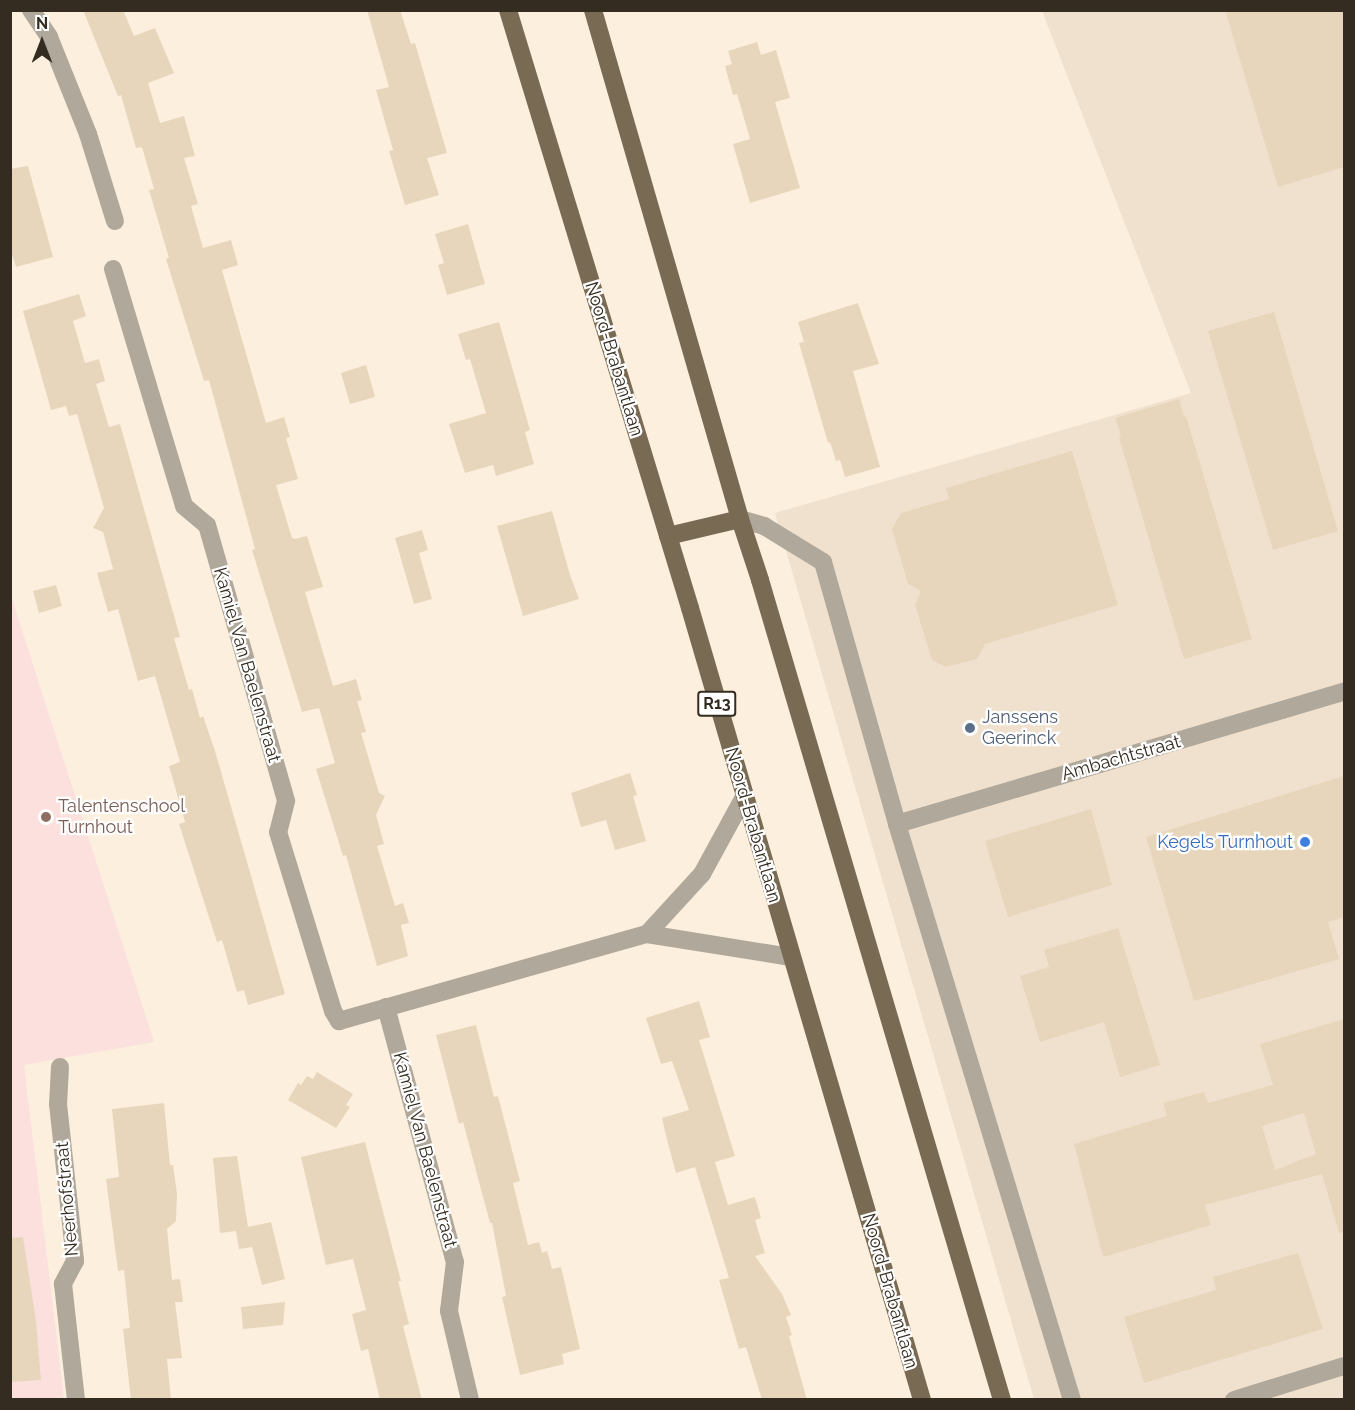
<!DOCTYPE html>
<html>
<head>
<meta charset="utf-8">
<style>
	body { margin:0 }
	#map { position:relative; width:1355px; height:1410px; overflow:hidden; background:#fcefdd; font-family:Raleway,sans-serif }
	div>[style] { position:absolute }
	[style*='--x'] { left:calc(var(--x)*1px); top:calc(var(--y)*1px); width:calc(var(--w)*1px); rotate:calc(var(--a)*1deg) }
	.industrial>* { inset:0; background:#f0e0ce }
	.education>* { inset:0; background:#fbe0de }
	.building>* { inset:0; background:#e8d6bc }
	.street>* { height:18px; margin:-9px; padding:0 9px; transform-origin:9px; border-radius:9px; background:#b0a89a }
	.primary>* { height:18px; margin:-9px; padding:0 9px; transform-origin:9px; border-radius:9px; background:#796b53 }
	.dots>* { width:16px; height:16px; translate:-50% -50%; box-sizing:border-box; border:3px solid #fff; border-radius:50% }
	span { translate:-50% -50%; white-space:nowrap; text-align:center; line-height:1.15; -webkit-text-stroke:4.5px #fff; paint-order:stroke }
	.shield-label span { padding:2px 4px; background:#fff; border:2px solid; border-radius:4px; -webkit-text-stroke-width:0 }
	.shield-label { font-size:16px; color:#342c20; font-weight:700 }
	.street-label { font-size:18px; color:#342c20 }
	.service-label { font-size:18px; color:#4e5e75 }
	.left { translate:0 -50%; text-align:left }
	.education-label { font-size:18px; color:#785e54 }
	.shop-label { font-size:18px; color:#366cbe }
	.right { translate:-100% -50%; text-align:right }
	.frame { position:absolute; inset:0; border:12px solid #342c20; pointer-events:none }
	.north { position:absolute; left:12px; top:12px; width:60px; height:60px; -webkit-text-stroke:4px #fff; paint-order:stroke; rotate:0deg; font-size:16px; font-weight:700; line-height:24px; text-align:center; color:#342c20 }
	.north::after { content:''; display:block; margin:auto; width:21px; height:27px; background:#342c20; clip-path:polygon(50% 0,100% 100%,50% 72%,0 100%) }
</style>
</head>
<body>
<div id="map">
	<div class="industrial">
		<div style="clip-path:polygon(1042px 11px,1344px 11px,1344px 1399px,1034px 1399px,775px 513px,1191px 393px)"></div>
	</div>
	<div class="education">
		<div style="clip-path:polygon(10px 593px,154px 1042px,24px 1065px,64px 1399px,11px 1399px)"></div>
	</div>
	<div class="building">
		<div style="clip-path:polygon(83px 10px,123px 10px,134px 36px,155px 28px,174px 73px,148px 83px,160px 123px,184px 116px,195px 156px,184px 158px,198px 204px,191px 206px,203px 248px,231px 240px,238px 265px,222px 270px,266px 423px,284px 417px,290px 437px,286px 438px,298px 479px,276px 485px,292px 538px,295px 539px,307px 536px,323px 587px,305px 592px,333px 686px,356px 679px,362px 700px,357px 701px,366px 732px,361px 733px,379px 793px,385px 796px,376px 815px,384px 844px,377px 846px,395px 906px,403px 903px,409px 923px,401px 925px,408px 956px,377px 966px,346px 855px,343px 856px,316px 769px,335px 763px,320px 711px,319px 708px,302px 712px,252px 550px,255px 549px,209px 380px,204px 381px,166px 259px,169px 258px,149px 190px,154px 189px,142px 147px,136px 148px,121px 95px,118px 96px)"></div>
		<div style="clip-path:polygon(367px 10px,400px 10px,411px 44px,415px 43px,447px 153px,427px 158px,439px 195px,405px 205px,389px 151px,393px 150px,376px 90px,389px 87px)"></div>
		<div style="clip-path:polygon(1225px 10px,1344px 10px,1344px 167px,1278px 187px)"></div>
		<div style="clip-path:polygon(757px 42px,761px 55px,776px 50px,790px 98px,775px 102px,800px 188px,750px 203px,733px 144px,750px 139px,737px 94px,733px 95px,725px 66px,732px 64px,728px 51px)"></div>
		<div style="clip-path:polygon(28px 166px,53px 257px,16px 267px,10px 248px,10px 169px)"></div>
		<div style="clip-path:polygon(468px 224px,485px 284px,447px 295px,438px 265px,444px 263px,435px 234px)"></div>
		<div style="clip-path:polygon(79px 294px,86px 316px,73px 321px,85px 363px,99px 359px,105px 381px,96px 384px,109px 427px,120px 424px,180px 637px,174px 638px,189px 690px,192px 689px,200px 718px,203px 716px,215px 751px,285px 994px,248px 1005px,244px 990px,237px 992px,222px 940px,217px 942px,179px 824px,185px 822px,169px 766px,180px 762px,155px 676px,138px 681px,118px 609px,108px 612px,97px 573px,113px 569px,103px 532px,93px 528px,104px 508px,77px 414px,69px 416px,66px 406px,51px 410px,23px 311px)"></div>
		<div style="clip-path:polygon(858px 303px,879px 364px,853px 371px,880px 467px,845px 477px,840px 460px,836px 461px,830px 442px,828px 443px,799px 343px,804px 342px,798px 322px)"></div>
		<div style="clip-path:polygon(1274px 312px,1338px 531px,1273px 550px,1208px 331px)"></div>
		<div style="clip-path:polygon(499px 322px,530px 430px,525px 432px,534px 464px,496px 476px,493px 465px,465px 473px,449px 424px,486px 413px,470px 359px,466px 360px,458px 334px)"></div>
		<div style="clip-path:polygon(366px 365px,375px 397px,350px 404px,341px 373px)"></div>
		<div style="clip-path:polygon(1179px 399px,1184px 417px,1186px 416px,1252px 639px,1184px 659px,1119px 437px,1121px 436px,1115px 418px)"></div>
		<div style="clip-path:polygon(1072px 451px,1118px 605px,985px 644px,977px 659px,946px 667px,932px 660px,915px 605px,921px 591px,908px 584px,892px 529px,901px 513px,949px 499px,946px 488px)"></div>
		<div style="clip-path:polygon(552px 511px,570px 575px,579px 599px,523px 616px,497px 526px)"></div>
		<div style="clip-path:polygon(422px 530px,428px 550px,419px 553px,432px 599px,414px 604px,395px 538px)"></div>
		<div style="clip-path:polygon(56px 585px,62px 606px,39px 613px,33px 591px)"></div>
		<div style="clip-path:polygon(630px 773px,637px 795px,633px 796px,646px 841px,615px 850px,606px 820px,581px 827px,571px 793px)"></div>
		<div style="clip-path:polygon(1344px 776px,1344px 917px,1328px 922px,1339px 959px,1194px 1001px,1146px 837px)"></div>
		<div style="clip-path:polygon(1091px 809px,1112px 885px,1008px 917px,985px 841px)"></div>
		<div style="clip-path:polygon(1118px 928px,1160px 1065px,1120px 1077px,1104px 1022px,1040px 1042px,1020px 976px,1049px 967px,1044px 950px)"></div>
		<div style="clip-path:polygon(699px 1001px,710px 1037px,699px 1040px,735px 1156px,715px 1162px,728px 1205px,755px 1197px,761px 1218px,755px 1220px,765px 1253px,755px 1256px,782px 1294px,791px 1315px,786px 1317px,792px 1335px,789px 1336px,807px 1400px,762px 1400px,746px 1347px,739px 1349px,719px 1280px,729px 1278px,695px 1167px,676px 1173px,666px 1136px,662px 1118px,689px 1110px,672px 1061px,661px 1064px,646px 1018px)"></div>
		<div style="clip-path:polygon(evenodd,1344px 1019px,1344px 1232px,1339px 1233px,1322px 1174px,1205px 1205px,1211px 1225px,1103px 1257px,1074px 1144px,1167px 1116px,1163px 1103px,1204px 1092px,1208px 1103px,1273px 1085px,1260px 1044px,1344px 1019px,1304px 1113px,1316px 1154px,1275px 1170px,1262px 1126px,1304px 1113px)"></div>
		<div style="clip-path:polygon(476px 1025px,494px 1097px,498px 1096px,520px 1181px,513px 1183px,528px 1245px,539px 1242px,542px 1253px,547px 1251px,552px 1269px,561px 1267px,580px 1349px,562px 1354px,564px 1364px,520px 1375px,502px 1297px,506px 1296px,492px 1223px,490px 1223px,463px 1122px,459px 1124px,436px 1035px)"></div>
		<div style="clip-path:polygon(317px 1072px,353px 1094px,346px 1105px,350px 1107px,336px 1128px,288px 1100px,298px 1083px,301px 1085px,307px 1076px,313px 1079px)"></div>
		<div style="clip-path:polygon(164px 1103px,170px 1165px,173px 1165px,177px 1194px,176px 1221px,167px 1229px,172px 1280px,180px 1279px,183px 1302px,175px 1302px,182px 1358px,167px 1359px,171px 1400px,131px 1400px,123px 1329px,130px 1328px,124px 1270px,118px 1271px,106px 1179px,119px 1177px,112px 1109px)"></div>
		<div style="clip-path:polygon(365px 1142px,401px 1281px,398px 1281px,409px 1324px,403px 1326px,422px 1400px,380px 1400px,368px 1349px,361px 1351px,352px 1314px,366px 1310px,353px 1259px,326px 1265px,301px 1157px)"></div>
		<div style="clip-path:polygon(237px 1156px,248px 1227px,271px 1222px,285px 1279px,262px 1285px,252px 1247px,239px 1249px,236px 1231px,220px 1233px,213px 1158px)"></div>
		<div style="clip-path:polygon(23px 1237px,36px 1321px,41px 1380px,10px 1382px,10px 1238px)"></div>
		<div style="clip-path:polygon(1298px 1253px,1323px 1329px,1144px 1383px,1124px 1317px,1216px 1290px,1213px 1277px)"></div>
		<div style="clip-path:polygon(285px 1302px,283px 1325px,243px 1329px,241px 1307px)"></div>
	</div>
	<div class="street">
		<div style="--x:31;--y:10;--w:32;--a:56"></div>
		<div style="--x:49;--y:37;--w:105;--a:68.1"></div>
		<div style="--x:88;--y:134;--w:91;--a:72.8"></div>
		<div style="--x:113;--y:269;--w:247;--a:73.3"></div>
		<div style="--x:184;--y:506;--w:30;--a:40"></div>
		<div style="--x:207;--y:525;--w:287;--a:74"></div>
		<div style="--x:286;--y:801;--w:32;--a:104"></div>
		<div style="--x:278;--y:832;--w:187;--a:72.9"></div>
		<div style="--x:333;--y:1011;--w:12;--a:59"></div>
		<div style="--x:339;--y:1021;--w:320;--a:-15.8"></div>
		<div style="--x:647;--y:934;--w:146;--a:9.1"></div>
		<div style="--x:740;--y:519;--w:25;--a:16"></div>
		<div style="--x:764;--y:526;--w:69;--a:31.4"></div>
		<div style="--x:823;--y:562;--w:272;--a:74.2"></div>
		<div style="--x:897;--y:824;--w:602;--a:73.1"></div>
		<div style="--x:897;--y:824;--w:466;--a:-16.5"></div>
		<div style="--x:647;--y:934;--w:81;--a:-47.5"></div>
		<div style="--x:702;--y:874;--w:88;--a:-61.4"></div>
		<div style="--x:386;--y:1007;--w:264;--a:74.9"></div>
		<div style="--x:455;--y:1262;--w:49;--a:97"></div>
		<div style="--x:449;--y:1311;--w:91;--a:76.7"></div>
		<div style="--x:60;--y:1067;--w:37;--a:93"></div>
		<div style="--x:58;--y:1104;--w:158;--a:83.8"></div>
		<div style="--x:75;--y:1261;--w:26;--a:118"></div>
		<div style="--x:63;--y:1284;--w:117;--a:83.6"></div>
		<div style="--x:1234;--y:1400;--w:115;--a:-17.2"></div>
	</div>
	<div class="primary">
		<div style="--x:508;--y:10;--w:625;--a:73.07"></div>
		<div style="--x:690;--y:608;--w:825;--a:73.67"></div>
		<div style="--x:593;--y:10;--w:530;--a:73.89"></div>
		<div style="--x:740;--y:519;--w:64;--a:71.8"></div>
		<div style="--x:760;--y:580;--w:855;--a:73.56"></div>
		<div style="--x:668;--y:536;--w:74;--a:-13.3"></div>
	</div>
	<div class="dots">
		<div style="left:970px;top:728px;background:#5c6f8a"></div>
		<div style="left:46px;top:817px;background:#8d6e63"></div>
		<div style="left:1305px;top:842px;background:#3f7fe0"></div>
	</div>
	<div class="shield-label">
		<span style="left:717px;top:704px">R13</span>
	</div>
	<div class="street-label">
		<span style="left:614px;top:359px;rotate:73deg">Noord-Brabantlaan</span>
		<span style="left:247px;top:665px;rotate:74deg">Kamiel Van Baelenstraat</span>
		<span style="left:1121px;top:758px;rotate:-16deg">Ambachtstraat</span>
		<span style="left:753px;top:825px;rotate:74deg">Noord-Brabantlaan</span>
		<span style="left:425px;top:1150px;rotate:75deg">Kamiel Van Baelenstraat</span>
		<span style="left:67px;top:1199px;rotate:-95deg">Neerhofstraat</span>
		<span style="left:890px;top:1291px;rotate:74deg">Noord-Brabantlaan</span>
	</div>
	<div class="service-label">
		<span class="left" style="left:982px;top:728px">Janssens<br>Geerinck</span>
	</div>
	<div class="education-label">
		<span class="left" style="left:58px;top:817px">Talentenschool<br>Turnhout</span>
	</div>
	<div class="shop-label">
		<span class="right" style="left:1293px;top:842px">Kegels Turnhout</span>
	</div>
	<div class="frame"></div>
	<div class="north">N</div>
</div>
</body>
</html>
